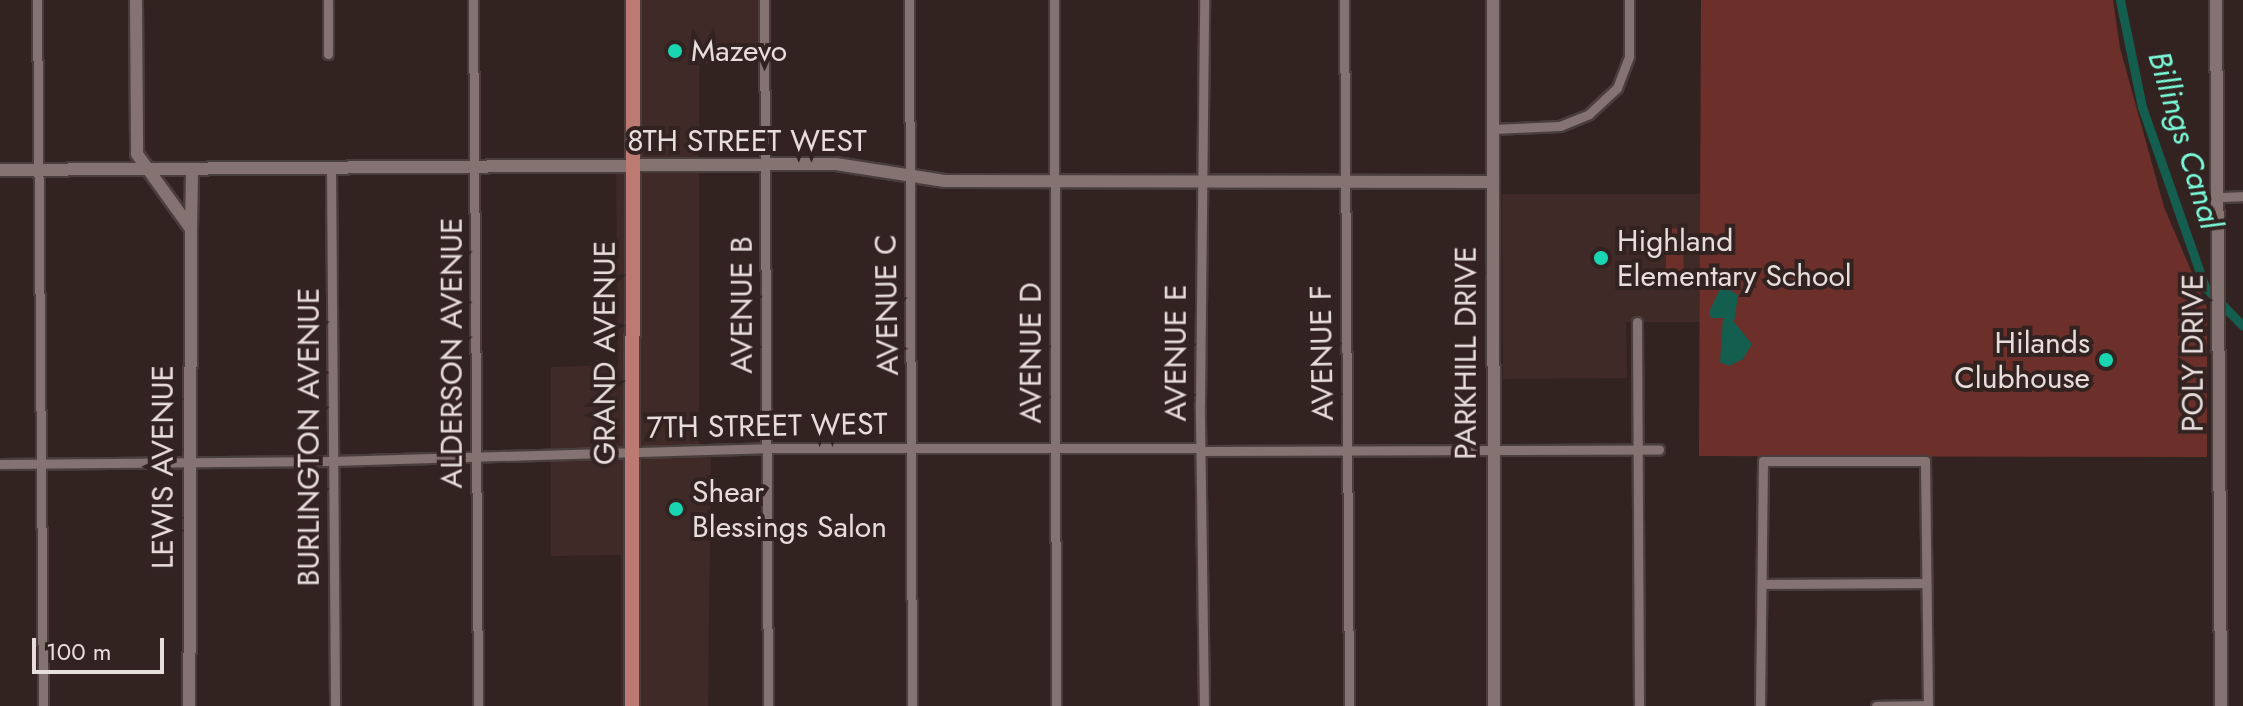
<!DOCTYPE html>
<html>
<head>
<meta charset="utf-8">
<style>
	body { margin:0 }
	#map { position:relative; width:2243px; height:706px; overflow:hidden; background:#322321; font-family:Jost,sans-serif }
	div>[style] { position:absolute }
	[style*='--x'] { left:calc(var(--x)*1px); top:calc(var(--y)*1px); width:calc(var(--w)*1px); rotate:calc(var(--a)*1deg) }
	.built>* { inset:0; background:#402a28 }
	.green>* { inset:0; background:#6c2f29 }
	.water>* { inset:0; background:#135e4e }
	.canal>* { height:9px; margin:-4.5px; padding:0 4.5px; transform-origin:4.5px; border-radius:4.5px; background:#135e4e }
	.roads { filter:drop-shadow(2px 0 #4a3e3d) drop-shadow(-2px 0 #4a3e3d) drop-shadow(0 2px #4a3e3d) drop-shadow(0 -2px #4a3e3d) }
	.minor>* { height:9px; margin:-4.5px; padding:0 4.5px; transform-origin:4.5px; border-radius:4.5px; background:#857371 }
	.tertiary>* { height:12px; margin:-6px; padding:0 6px; transform-origin:6px; border-radius:6px; background:#857371 }
	.primary>* { height:14px; margin:-7px; padding:0 7px; transform-origin:7px; border-radius:7px; background:#bd7a72 }
	.dots>* { width:22px; height:22px; translate:-50% -50%; box-sizing:border-box; border:4px solid #322321; border-radius:50% }
	span { translate:-50% -50%; white-space:nowrap; text-align:center; line-height:1.15; -webkit-text-stroke:8px #322321; paint-order:stroke }
	.poi-label { font-size:30px; color:#e7dddb }
	.left { translate:0 -50%; text-align:left }
	.right { translate:-100% -50%; text-align:right }
	.street-label { font-size:30px; color:#e7dddb }
	.water-label { font-size:32px; color:#7afada; font-style:italic }
	.scale { position:absolute; left:32px; top:638px; width:132px; height:36px; box-sizing:border-box; border:4px solid #e7dddb; border-top:0; padding-left:10px; font-size:24px; line-height:28px; white-space:nowrap; color:#e7dddb; -webkit-text-stroke:6px #322321; paint-order:stroke }
</style>
</head>
<body>
<div id="map">
	<div class="built">
		<div style="clip-path:polygon(633px 0,765px 0,765px 63px,699px 64px,699px 450px,711px 450px,708px 706px,621px 706px,621px 555px,551px 556px,551px 367px,618px 365px,616px 167px,632px 164px)"></div>
		<div style="clip-path:polygon(1502px 194px,1701px 194px,1700px 322px,1626px 322px,1627px 378px,1503px 379px)"></div>
	</div>
	<div class="green">
		<div style="clip-path:polygon(1701px 0,2113px 0,2120px 48px,2164px 207px,2207px 308px,2207px 457px,1699px 456px)"></div>
		<div style="clip-path:polygon(1683px 228px,1684px 287px,1666px 287px,1666px 229px)"></div>
	</div>
	<div class="water">
		<div style="clip-path:polygon(1722px 285px,1738px 295px,1734px 322px,1752px 344px,1743px 359px,1729px 366px,1720px 362px,1723px 318px,1711px 318px,1709px 312px)"></div>
	</div>
	<div class="canal">
		<div style="--x:2120;--y:0;--w:109;--a:78.4"></div>
		<div style="--x:2142;--y:107;--w:191;--a:70.7"></div>
		<div style="--x:2205;--y:287;--w:54;--a:45.7"></div>
	</div>
	<div class="roads">
		<div class="minor">
			<div style="--x:37;--y:0;--w:706;--a:89.51"></div>
			<div style="--x:328;--y:0;--w:54;--a:90"></div>
			<div style="--x:473;--y:0;--w:706;--a:89.59"></div>
			<div style="--x:764;--y:0;--w:706;--a:89.68"></div>
			<div style="--x:909;--y:0;--w:706;--a:89.76"></div>
			<div style="--x:1054;--y:0;--w:706;--a:89.84"></div>
			<div style="--x:1344;--y:0;--w:706;--a:89.59"></div>
			<div style="--x:1493;--y:129;--w:67;--a:-2.6"></div>
			<div style="--x:1560;--y:126;--w:31;--a:-22"></div>
			<div style="--x:1589;--y:114;--w:38;--a:-43"></div>
			<div style="--x:1617;--y:88;--w:34;--a:-69"></div>
			<div style="--x:1629;--y:56;--w:56;--a:-90"></div>
			<div style="--x:331;--y:168;--w:538;--a:89.57"></div>
			<div style="--x:2219;--y:197;--w:24;--a:-2"></div>
			<div style="--x:1637;--y:322;--w:384;--a:89.7"></div>
			<div style="--x:1200;--y:451;--w:459;--a:-0.2"></div>
			<div style="--x:0;--y:464;--w:333;--a:-0.5"></div>
			<div style="--x:333;--y:461;--w:433;--a:-1.7"></div>
			<div style="--x:766;--y:448;--w:434;--a:0"></div>
			<div style="--x:1762;--y:584;--w:164;--a:-0.3"></div>
			<div style="--x:1204;--y:706;--w:303;--a:-90.8"></div>
			<div style="--x:1200;--y:403;--w:403;--a:-89.4"></div>
			<div style="--x:1760;--y:706;--w:245;--a:-89.3"></div>
			<div style="--x:1763;--y:461;--w:162;--a:0"></div>
			<div style="--x:1925;--y:461;--w:245;--a:89.3"></div>
			<div style="--x:1876;--y:706;--w:52;--a:-1.1"></div>
		</div>
		<div class="tertiary">
			<div style="--x:136;--y:0;--w:154;--a:89.6"></div>
			<div style="--x:137;--y:154;--w:92;--a:54.2"></div>
			<div style="--x:191;--y:229;--w:477;--a:90.2"></div>
			<div style="--x:1493;--y:0;--w:706;--a:89.92"></div>
			<div style="--x:2216;--y:0;--w:706;--a:89.59"></div>
			<div style="--x:0;--y:170;--w:836;--a:-0.41"></div>
			<div style="--x:836;--y:164;--w:110;--a:8.9"></div>
			<div style="--x:945;--y:181;--w:547;--a:0.1"></div>
			<div style="--x:191;--y:229;--w:60;--a:-89"></div>
		</div>
		<div class="primary">
			<div style="--x:632;--y:706;--w:706;--a:-89.92"></div>
		</div>
	</div>
	<div class="dots">
		<div style="left:675px;top:51px;background:#19d5b2"></div>
		<div style="left:1601px;top:258px;background:#19d5b2"></div>
		<div style="left:2106px;top:360px;background:#19d5b2"></div>
		<div style="left:676px;top:509px;background:#19d5b2"></div>
	</div>
	<div class="poi-label">
		<span class="left" style="left:691px;top:51px">Mazevo</span>
		<span class="left" style="left:1617px;top:258px">Highland<br>Elementary School</span>
		<span class="right" style="left:2090px;top:360px">Hilands<br>Clubhouse</span>
		<span class="left" style="left:692px;top:509px">Shear<br>Blessings Salon</span>
	</div>
	<div class="street-label">
		<span style="left:747px;top:141px">8TH STREET WEST</span>
		<span style="left:742px;top:305px;rotate:-90deg">AVENUE B</span>
		<span style="left:887px;top:305px;rotate:-91deg">AVENUE C</span>
		<span style="left:452px;top:353px;rotate:-90deg">ALDERSON AVENUE</span>
		<span style="left:605px;top:353px;rotate:-90deg">GRAND AVENUE</span>
		<span style="left:1031px;top:353px;rotate:-90deg">AVENUE D</span>
		<span style="left:1176px;top:353px;rotate:-90deg">AVENUE E</span>
		<span style="left:1322px;top:353px;rotate:-91deg">AVENUE F</span>
		<span style="left:1466px;top:353px;rotate:-90deg">PARKHILL DRIVE</span>
		<span style="left:2193px;top:353px;rotate:-90deg">POLY DRIVE</span>
		<span style="left:767px;top:426px;rotate:-1deg">7TH STREET WEST</span>
		<span style="left:309px;top:437px;rotate:-90deg">BURLINGTON AVENUE</span>
		<span style="left:163px;top:467px;rotate:-90deg">LEWIS AVENUE</span>
	</div>
	<div class="water-label">
		<span style="left:2185px;top:140px;rotate:73deg">Billings Canal</span>
	</div>
	<div class="scale">100 m</div>
</div>
</body>
</html>
